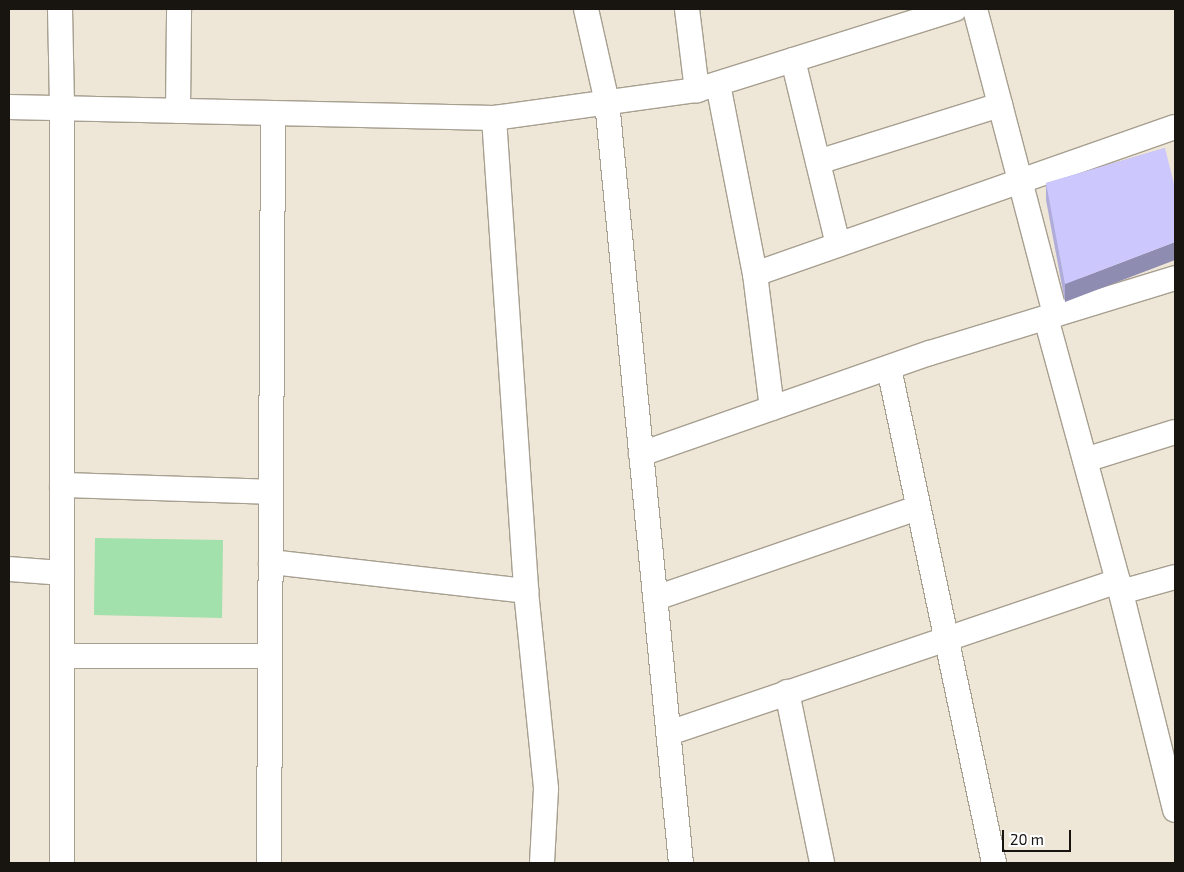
<!DOCTYPE html>
<html>
<head>
<meta charset="utf-8">
<style>
	body { margin:0 }
	#map { position:relative; width:1184px; height:872px; overflow:hidden; background:#eee6d6; font-family:"Exo 2",sans-serif }
	div>[style] { position:absolute }
	[style*='--x'] { left:calc(var(--x)*1px); top:calc(var(--y)*1px); width:calc(var(--w)*1px); rotate:calc(var(--a)*1deg) }
	.green>* { inset:0; background:#a2e1ab }
	.roads { filter:drop-shadow(1px 0 #a79f90) drop-shadow(-1px 0 #a79f90) drop-shadow(0 1px #a79f90) drop-shadow(0 -1px #a79f90) }
	.minor>* { height:24px; margin:-12px; padding:0 12px; transform-origin:12px; border-radius:12px; background:#fff }
	.wall>* { inset:0; background:#afacda }
	.shaded-wall>* { inset:0; background:#8f8cb2 }
	.building>* { inset:0; background:#ccc8fe }
	span { translate:-50% -50%; white-space:nowrap; text-align:center; line-height:1.15; -webkit-text-stroke:4px #fff; paint-order:stroke }
	.frame { position:absolute; inset:0; border:10px solid #181510; pointer-events:none }
	.scale { position:absolute; left:1002px; top:830px; width:69px; height:22px; box-sizing:border-box; border:2px solid #181510; border-top:0; padding-left:6px; font-size:15px; line-height:18px; white-space:nowrap; color:#181510; -webkit-text-stroke:4px #fff; paint-order:stroke }
</style>
</head>
<body>
<div id="map">
	<div class="green">
		<div style="clip-path:polygon(95px 538px,223px 540px,222px 618px,94px 615px)"></div>
	</div>
	<div class="roads">
		<div class="minor">
			<div style="--x:60;--y:9;--w:99;--a:88.8"></div>
			<div style="--x:62;--y:108;--w:755;--a:90"></div>
			<div style="--x:586;--y:9;--w:95;--a:77.3"></div>
			<div style="--x:607;--y:102;--w:765;--a:84.45"></div>
			<div style="--x:687;--y:9;--w:82;--a:83"></div>
			<div style="--x:975;--y:9;--w:316;--a:75.3"></div>
			<div style="--x:793;--y:60;--w:190;--a:76.3"></div>
			<div style="--x:718;--y:84;--w:194;--a:79"></div>
			<div style="--x:755;--y:274;--w:135;--a:82.8"></div>
			<div style="--x:9;--y:107;--w:485;--a:1.3"></div>
			<div style="--x:494;--y:118;--w:205;--a:-7.9"></div>
			<div style="--x:697;--y:90;--w:270;--a:-17.4"></div>
			<div style="--x:178;--y:111;--w:102;--a:-89.4"></div>
			<div style="--x:494;--y:118;--w:474;--a:86.1"></div>
			<div style="--x:526;--y:591;--w:199;--a:84.2"></div>
			<div style="--x:546;--y:789;--w:74;--a:93.1"></div>
			<div style="--x:818;--y:162;--w:191;--a:-17.4"></div>
			<div style="--x:755;--y:274;--w:445;--a:-19.3"></div>
			<div style="--x:1046;--y:318;--w:273;--a:74.7"></div>
			<div style="--x:1118;--y:581;--w:236;--a:76"></div>
			<div style="--x:889;--y:368;--w:506;--a:78.02"></div>
			<div style="--x:641;--y:454;--w:306;--a:-19.3"></div>
			<div style="--x:930;--y:353;--w:256;--a:-17"></div>
			<div style="--x:1085;--y:460;--w:94;--a:-17.3"></div>
			<div style="--x:62;--y:485;--w:209;--a:1.9"></div>
			<div style="--x:271;--y:562;--w:257;--a:6.5"></div>
			<div style="--x:9;--y:569;--w:53;--a:4.3"></div>
			<div style="--x:1121;--y:592;--w:56;--a:-15.5"></div>
			<div style="--x:656;--y:598;--w:277;--a:-19"></div>
			<div style="--x:62;--y:656;--w:208;--a:0"></div>
			<div style="--x:787;--y:692;--w:175;--a:78.4"></div>
			<div style="--x:669;--y:733;--w:474;--a:-18.7"></div>
			<div style="--x:269;--y:863;--w:750;--a:-89.69"></div>
		</div>
	</div>
	<div class="wall">
		<div style="clip-path:polygon(1165px 148px,1065px 302px,1046px 200px,1046px 183px)"></div>
	</div>
	<div class="shaded-wall">
		<div style="clip-path:polygon(1175px 242px,1175px 260px,1065px 302px,1065px 284px)"></div>
	</div>
	<div class="building">
		<div style="clip-path:polygon(1165px 148px,1175px 188px,1175px 242px,1065px 284px,1046px 183px)"></div>
	</div>
	<div class="frame"></div>
	<div class="scale">20 m</div>
</div>
</body>
</html>
